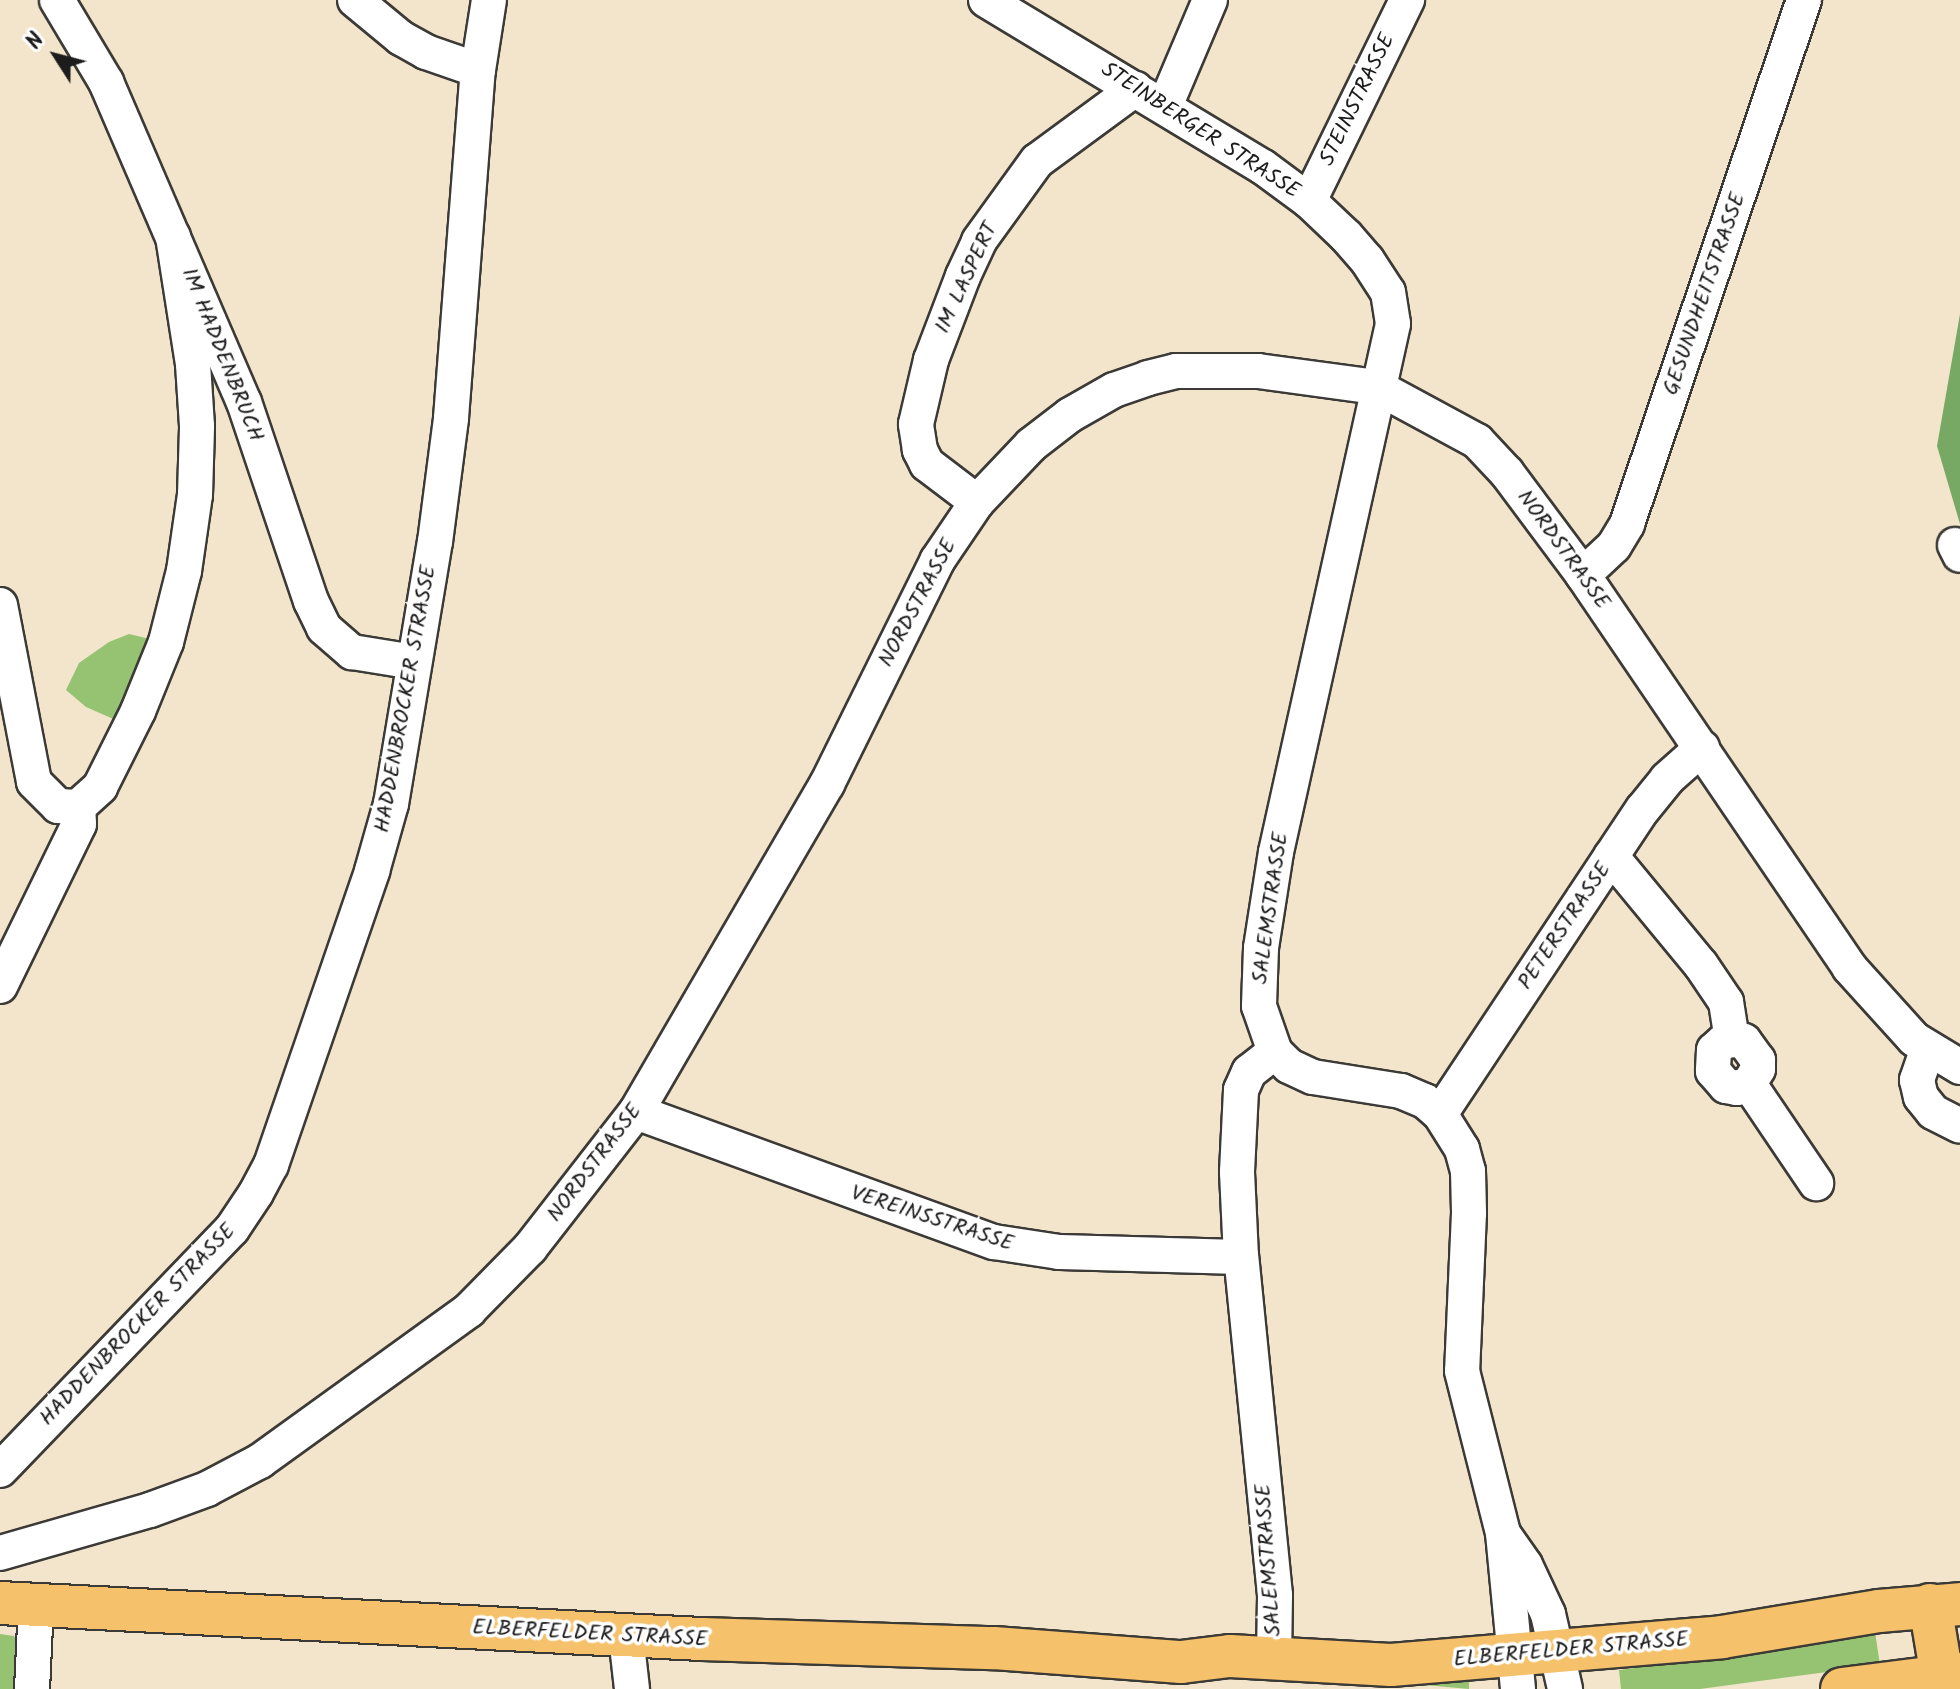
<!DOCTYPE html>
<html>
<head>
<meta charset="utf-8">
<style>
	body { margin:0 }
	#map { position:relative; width:1960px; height:1689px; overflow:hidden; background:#f2e5cb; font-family:Kalam,sans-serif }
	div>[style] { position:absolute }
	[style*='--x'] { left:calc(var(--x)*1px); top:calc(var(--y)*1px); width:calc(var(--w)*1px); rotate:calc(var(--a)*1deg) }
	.green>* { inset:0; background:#95c372 }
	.forest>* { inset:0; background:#78a964 }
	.roads { filter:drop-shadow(2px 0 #3c3a36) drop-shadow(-2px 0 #3c3a36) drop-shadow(0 2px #3c3a36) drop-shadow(0 -2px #3c3a36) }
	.minor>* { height:34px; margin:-17px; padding:0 17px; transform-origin:17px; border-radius:17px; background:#fff }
	.major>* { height:42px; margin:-21px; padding:0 21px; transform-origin:21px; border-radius:21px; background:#f5c16b }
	span { translate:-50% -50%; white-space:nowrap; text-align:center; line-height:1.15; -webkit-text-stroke:7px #fff; paint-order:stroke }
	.street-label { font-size:22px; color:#1c1c1c }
	.north { position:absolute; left:16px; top:16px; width:80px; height:80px; -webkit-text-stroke:6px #fff; paint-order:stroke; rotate:306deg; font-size:22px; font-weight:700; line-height:32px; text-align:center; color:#1c1c1c }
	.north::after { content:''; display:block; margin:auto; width:28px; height:36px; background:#1c1c1c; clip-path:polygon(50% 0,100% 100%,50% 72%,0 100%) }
</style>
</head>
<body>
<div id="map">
	<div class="green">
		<div style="clip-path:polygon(129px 634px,150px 639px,118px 721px,86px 707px,66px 690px,79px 663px,109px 642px)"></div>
		<div style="clip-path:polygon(1874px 1625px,1880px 1665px,1700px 1689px,1621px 1689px,1619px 1670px,1816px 1645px)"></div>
		<div style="clip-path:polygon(0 1634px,14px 1636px,17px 1642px,16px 1689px,0 1689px)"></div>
		<div style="clip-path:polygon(1469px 1675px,1469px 1689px,1369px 1680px)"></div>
	</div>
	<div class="forest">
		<div style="clip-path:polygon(1960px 314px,1960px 524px,1937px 446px)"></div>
	</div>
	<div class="roads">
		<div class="minor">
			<div style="--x:57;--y:0;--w:96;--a:59.1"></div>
			<div style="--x:106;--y:82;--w:348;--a:66.7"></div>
			<div style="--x:244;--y:402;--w:210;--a:71.4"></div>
			<div style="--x:311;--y:601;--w:30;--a:64"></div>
			<div style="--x:324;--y:628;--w:37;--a:41"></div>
			<div style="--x:352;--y:652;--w:63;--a:9.2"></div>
			<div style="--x:355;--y:0;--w:60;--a:39.6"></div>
			<div style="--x:401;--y:38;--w:29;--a:29"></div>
			<div style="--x:426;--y:52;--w:55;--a:19.1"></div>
			<div style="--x:986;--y:0;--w:323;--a:31.1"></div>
			<div style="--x:1263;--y:167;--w:57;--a:36.5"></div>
			<div style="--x:1309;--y:201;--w:51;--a:43.4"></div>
			<div style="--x:1346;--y:236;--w:32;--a:49"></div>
			<div style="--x:1367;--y:260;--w:38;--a:57"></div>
			<div style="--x:1388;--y:292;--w:32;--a:81"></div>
			<div style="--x:1393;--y:324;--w:541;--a:102.49"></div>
			<div style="--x:1276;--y:852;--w:97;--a:98.9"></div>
			<div style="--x:1261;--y:948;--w:58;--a:92"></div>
			<div style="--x:1259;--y:1006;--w:49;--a:70.8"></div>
			<div style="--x:1275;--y:1052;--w:20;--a:45"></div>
			<div style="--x:1289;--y:1066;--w:26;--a:25"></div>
			<div style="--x:1313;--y:1077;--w:89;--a:9"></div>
			<div style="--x:1401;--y:1091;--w:26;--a:23"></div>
			<div style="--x:1425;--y:1101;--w:20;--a:41"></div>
			<div style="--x:1440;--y:1114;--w:41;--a:57.8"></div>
			<div style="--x:1462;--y:1149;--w:23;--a:75"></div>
			<div style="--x:1468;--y:1171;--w:42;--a:88.6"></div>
			<div style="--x:1469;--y:1213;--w:158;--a:92.5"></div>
			<div style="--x:1462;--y:1371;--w:167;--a:75.8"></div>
			<div style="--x:1503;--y:1533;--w:157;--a:84.5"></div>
			<div style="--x:1165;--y:106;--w:115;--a:-67"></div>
			<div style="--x:1309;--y:201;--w:224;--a:-64"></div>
			<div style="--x:977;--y:502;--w:63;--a:-142.8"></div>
			<div style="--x:927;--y:464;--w:16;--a:-117"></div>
			<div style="--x:920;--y:450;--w:26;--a:-99"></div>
			<div style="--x:916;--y:424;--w:66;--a:-76.8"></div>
			<div style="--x:931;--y:360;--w:90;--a:-69.1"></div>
			<div style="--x:963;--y:276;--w:38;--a:-65"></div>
			<div style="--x:979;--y:241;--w:99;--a:-54.1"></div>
			<div style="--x:1037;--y:161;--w:122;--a:-36.3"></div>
			<div style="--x:1955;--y:545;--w:11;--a:63"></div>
			<div style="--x:1583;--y:575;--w:42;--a:-43.1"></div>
			<div style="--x:1614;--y:546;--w:26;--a:-59"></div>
			<div style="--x:1627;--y:524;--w:553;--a:-71.34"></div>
			<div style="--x:0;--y:605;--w:180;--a:79.1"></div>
			<div style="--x:34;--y:782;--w:34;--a:45"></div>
			<div style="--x:58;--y:806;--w:20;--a:3"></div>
			<div style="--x:78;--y:807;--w:30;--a:-42"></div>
			<div style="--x:100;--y:787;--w:85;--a:-63.4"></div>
			<div style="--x:138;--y:711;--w:74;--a:-67.9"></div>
			<div style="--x:166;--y:642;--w:73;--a:-75.8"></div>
			<div style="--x:184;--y:571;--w:77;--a:-81.8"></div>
			<div style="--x:195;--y:495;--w:69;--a:-88.3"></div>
			<div style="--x:197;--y:426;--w:62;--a:-93.7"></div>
			<div style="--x:193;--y:364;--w:129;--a:-98.9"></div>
			<div style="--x:1611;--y:856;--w:141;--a:50.5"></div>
			<div style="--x:1701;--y:965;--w:45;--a:56"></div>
			<div style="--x:1726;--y:1002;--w:38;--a:81"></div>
			<div style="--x:1732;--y:1040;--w:12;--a:5"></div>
			<div style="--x:1744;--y:1041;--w:24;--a:54"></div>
			<div style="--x:1758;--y:1060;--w:9;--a:90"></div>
			<div style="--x:1758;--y:1069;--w:17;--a:121"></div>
			<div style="--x:1749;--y:1084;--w:120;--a:55.9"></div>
			<div style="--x:0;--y:986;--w:180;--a:-64"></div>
			<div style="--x:79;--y:824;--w:17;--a:-93"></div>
			<div style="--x:1732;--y:1040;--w:9;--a:167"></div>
			<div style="--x:1723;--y:1042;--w:12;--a:138"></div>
			<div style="--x:1714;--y:1050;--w:21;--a:93"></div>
			<div style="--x:1713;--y:1071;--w:20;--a:49"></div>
			<div style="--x:1726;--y:1086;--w:11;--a:10"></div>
			<div style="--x:1737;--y:1088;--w:13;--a:-18"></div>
			<div style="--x:1928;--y:1048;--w:34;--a:109"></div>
			<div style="--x:1917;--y:1080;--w:17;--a:77"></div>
			<div style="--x:1921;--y:1097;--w:19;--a:51"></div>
			<div style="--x:1933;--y:1112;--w:30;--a:27"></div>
			<div style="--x:636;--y:1112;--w:381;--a:20"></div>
			<div style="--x:994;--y:1242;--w:66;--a:8.7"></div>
			<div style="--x:1059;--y:1252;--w:182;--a:1.6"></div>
			<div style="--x:1440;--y:1114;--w:366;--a:-56.4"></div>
			<div style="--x:1643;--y:809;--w:38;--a:-51"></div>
			<div style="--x:1667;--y:779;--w:47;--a:-41.5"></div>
			<div style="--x:0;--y:1470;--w:335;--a:-46.1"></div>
			<div style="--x:232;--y:1229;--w:43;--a:-56.3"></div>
			<div style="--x:256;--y:1193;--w:32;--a:-62"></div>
			<div style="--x:271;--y:1165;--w:311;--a:-71"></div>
			<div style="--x:372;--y:871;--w:70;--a:-74.2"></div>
			<div style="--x:391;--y:804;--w:266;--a:-80.5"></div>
			<div style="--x:435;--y:542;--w:125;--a:-82.6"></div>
			<div style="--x:451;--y:418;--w:349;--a:-85.6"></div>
			<div style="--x:478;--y:70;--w:71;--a:-81.1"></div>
			<div style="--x:1504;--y:1535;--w:37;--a:55"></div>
			<div style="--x:1525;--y:1565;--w:54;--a:64.9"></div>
			<div style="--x:1548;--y:1614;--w:77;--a:77.2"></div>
			<div style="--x:0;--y:1553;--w:156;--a:-16"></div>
			<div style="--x:150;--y:1510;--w:61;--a:-20.2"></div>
			<div style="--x:207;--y:1489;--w:60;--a:-27.8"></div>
			<div style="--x:260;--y:1461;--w:258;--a:-35.8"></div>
			<div style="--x:469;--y:1310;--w:87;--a:-45.5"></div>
			<div style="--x:530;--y:1248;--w:172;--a:-52.1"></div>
			<div style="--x:636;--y:1112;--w:380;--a:-59.8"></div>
			<div style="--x:827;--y:784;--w:249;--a:-63.7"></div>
			<div style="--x:937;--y:561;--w:71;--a:-55.9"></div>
			<div style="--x:977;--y:502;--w:79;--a:-46.5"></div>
			<div style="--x:1031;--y:445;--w:49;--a:-37.6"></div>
			<div style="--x:1070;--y:415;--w:51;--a:-29.6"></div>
			<div style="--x:1114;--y:390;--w:36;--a:-19"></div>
			<div style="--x:1148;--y:378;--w:29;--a:-14"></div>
			<div style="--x:1176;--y:371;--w:82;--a:0"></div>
			<div style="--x:1258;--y:371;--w:120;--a:7.7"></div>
			<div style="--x:1377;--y:387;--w:114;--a:28.4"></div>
			<div style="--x:1477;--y:441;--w:44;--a:46.8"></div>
			<div style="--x:1507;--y:473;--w:127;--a:53.3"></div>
			<div style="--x:1583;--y:575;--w:474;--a:55.8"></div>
			<div style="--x:1849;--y:967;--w:97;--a:47.9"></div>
			<div style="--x:1914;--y:1039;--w:54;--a:31.3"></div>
			<div style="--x:626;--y:1636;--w:53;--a:83.5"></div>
			<div style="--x:1274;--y:1660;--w:65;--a:-89.1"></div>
			<div style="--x:1275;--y:1595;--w:340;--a:-95.7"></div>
			<div style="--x:1241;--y:1257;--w:85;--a:-92.7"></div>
			<div style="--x:1237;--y:1172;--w:82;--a:-87.2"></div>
			<div style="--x:1241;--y:1090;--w:20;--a:-66"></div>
			<div style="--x:1249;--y:1072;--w:33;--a:-38"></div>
			<div style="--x:32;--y:1689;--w:84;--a:-87.3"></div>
		</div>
		<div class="major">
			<div style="--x:0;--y:1603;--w:703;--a:2.94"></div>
			<div style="--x:702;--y:1639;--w:292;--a:1.8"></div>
			<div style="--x:994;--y:1648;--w:188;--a:4.3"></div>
			<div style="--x:1181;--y:1662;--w:49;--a:-7"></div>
			<div style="--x:1230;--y:1656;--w:161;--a:3.2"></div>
			<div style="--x:1391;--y:1665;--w:332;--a:-4.8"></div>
			<div style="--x:1722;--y:1637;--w:159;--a:-9.4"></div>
			<div style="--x:1879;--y:1611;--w:81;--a:-4.9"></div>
			<div style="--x:1930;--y:1605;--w:73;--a:80.5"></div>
			<div style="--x:1842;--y:1689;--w:119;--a:-7.2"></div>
		</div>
	</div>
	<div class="street-label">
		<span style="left:1358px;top:100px;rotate:-64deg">STEINSTRASSE</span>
		<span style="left:1200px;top:131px;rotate:33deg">STEINBERGER STRASSE</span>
		<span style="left:967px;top:278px;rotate:-65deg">IM LASPERT</span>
		<span style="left:1705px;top:294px;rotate:-71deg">GESUNDHEITSTRASSE</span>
		<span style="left:222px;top:355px;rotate:68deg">IM HADDENBRUCH</span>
		<span style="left:1563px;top:550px;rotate:54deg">NORDSTRASSE</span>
		<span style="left:918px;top:603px;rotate:-62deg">NORDSTRASSE</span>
		<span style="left:406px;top:699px;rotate:-80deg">HADDENBROCKER STRASSE</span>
		<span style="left:1271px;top:908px;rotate:-82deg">SALEMSTRASSE</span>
		<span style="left:1565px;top:926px;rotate:-56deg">PETERSTRASSE</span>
		<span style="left:595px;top:1163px;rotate:-53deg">NORDSTRASSE</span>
		<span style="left:932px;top:1219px;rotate:18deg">VEREINSSTRASSE</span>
		<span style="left:138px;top:1325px;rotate:-46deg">HADDENBROCKER STRASSE</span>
		<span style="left:1269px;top:1560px;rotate:-94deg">SALEMSTRASSE</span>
		<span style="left:590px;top:1634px;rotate:3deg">ELBERFELDER STRASSE</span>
		<span style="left:1571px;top:1650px;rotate:-5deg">ELBERFELDER STRASSE</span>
	</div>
	<div class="north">N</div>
</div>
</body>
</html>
